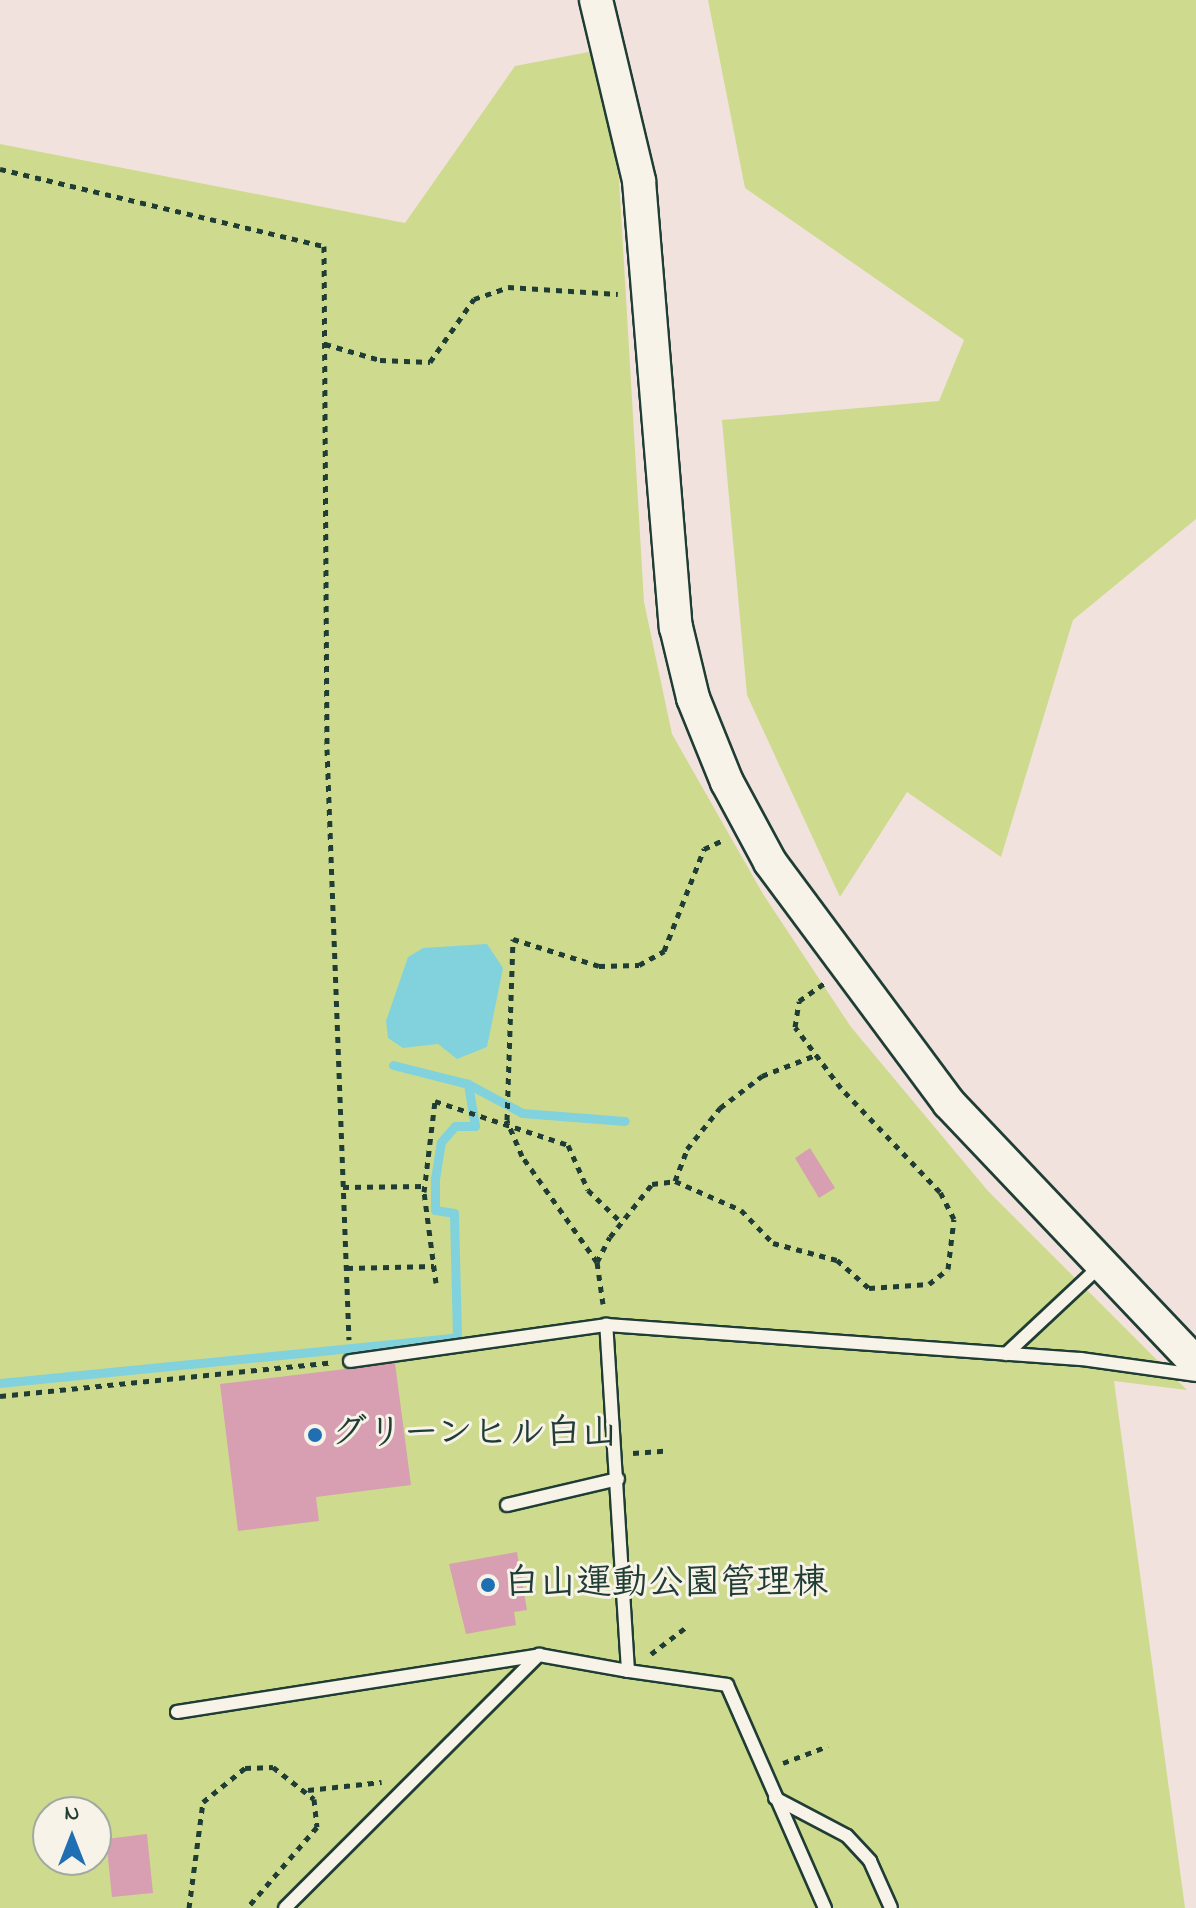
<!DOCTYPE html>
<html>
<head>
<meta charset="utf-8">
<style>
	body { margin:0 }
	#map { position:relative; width:1196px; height:1908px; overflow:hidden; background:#f1e2dd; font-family:"Indie Flower","Klee One",sans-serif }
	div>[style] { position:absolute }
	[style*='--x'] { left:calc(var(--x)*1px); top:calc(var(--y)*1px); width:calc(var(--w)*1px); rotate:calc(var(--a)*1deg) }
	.green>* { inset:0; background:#cedb8e }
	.water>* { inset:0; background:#81d2dc }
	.stream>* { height:9px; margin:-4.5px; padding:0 4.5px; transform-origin:4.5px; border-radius:4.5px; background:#81d2dc }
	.building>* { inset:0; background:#d79fb1 }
	.path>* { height:5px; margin-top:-2.5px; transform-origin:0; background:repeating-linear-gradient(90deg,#1f3d34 0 6px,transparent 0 12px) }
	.roads { filter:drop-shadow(2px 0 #1f3d34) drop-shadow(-2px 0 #1f3d34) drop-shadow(0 2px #1f3d34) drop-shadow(0 -2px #1f3d34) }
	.service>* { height:12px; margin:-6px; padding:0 6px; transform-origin:6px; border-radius:6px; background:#f7f3e8 }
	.tertiary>* { height:32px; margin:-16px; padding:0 16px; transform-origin:16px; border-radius:16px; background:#f7f3e8 }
	.dots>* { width:22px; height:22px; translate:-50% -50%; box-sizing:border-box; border:4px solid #f7f3e8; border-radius:50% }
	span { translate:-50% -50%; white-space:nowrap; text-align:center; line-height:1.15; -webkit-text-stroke:6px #f7f3e8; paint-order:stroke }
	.poi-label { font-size:36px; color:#1f3d34; font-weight:700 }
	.left { translate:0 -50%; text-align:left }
	.north { position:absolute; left:32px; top:1796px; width:80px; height:80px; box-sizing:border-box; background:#f7f3e8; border:2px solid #a1aaa0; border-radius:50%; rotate:0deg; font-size:22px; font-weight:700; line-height:32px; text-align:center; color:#1f3d34 }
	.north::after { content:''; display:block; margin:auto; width:28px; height:36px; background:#1f6fb2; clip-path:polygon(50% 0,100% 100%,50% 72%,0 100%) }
</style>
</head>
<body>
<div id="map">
	<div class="green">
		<div style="clip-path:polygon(708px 0,1196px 0,1196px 519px,1073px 620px,1001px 857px,907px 792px,840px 897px,747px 695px,722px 420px,939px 401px,964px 340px,745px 188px)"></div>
		<div style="clip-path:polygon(evenodd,594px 51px,619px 179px,644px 602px,672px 734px,763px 894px,851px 1027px,988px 1191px,1187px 1390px,1114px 1381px,1185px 1908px,0 1908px,0 144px,405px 223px,515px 66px,594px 51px,48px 1812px,96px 1812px,96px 1860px,48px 1860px,48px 1812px)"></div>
	</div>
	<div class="water">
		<div style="clip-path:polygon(487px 944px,503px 968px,487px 1047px,457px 1059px,438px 1044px,403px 1048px,388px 1038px,386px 1021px,408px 957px,423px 948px)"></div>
	</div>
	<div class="stream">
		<div style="--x:393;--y:1065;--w:77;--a:14.2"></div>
		<div style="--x:468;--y:1084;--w:61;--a:28.2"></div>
		<div style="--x:522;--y:1113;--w:103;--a:4.4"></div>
		<div style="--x:0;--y:1383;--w:459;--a:-5.7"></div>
		<div style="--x:457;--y:1337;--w:124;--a:-91.4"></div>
		<div style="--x:454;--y:1213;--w:19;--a:-171"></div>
		<div style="--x:435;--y:1210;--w:31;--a:-90"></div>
		<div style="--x:435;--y:1179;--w:37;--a:-81"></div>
		<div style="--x:441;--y:1142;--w:21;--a:-49"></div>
		<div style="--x:455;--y:1126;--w:20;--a:0"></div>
		<div style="--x:475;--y:1126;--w:43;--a:-99.5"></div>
	</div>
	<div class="building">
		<div style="clip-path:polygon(810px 1148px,835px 1188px,819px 1198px,795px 1158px)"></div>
		<div style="clip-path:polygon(395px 1363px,411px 1485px,316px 1497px,319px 1521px,238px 1531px,220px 1384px)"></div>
		<div style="clip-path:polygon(517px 1552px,527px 1610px,514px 1612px,516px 1625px,466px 1634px,449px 1564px)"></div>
		<div style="clip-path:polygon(147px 1834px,153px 1893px,112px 1897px,106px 1839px)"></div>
	</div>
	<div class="path">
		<div style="--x:0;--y:169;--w:333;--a:13.4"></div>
		<div style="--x:324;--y:246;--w:503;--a:89.66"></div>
		<div style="--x:327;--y:749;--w:591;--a:87.87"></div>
		<div style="--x:325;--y:344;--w:57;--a:16.2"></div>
		<div style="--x:380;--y:360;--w:50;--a:2.3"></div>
		<div style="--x:430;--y:362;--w:77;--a:-55.1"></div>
		<div style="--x:474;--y:299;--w:36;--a:-19"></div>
		<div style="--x:508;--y:287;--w:110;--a:3.6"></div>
		<div style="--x:675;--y:1181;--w:34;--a:-69"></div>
		<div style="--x:687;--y:1149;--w:53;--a:-51.2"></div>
		<div style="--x:720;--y:1108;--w:53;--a:-37.3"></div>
		<div style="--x:762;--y:1076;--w:58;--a:-21.3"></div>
		<div style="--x:343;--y:1187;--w:82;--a:-0.7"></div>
		<div style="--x:597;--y:1262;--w:130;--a:-125.3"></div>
		<div style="--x:522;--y:1156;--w:39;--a:-113"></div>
		<div style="--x:507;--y:1120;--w:181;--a:-88.1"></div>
		<div style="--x:513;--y:939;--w:90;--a:17.4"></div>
		<div style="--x:599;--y:966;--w:40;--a:-1.4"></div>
		<div style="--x:639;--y:965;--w:29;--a:-29"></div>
		<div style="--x:664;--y:951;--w:110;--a:-68.6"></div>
		<div style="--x:704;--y:849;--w:23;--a:-25"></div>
		<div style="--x:347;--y:1268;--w:87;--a:-1.3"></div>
		<div style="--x:436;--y:1283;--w:92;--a:-97.5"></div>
		<div style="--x:424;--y:1192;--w:92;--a:-83.1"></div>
		<div style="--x:435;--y:1101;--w:140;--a:18.3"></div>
		<div style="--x:568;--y:1145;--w:49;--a:66"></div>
		<div style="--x:588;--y:1190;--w:47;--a:44.1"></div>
		<div style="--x:603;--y:1304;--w:42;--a:-98.1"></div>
		<div style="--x:597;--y:1262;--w:28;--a:-63"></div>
		<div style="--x:610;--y:1237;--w:68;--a:-51.6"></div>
		<div style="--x:652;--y:1184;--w:23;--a:-7"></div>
		<div style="--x:675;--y:1181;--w:72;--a:23.7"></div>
		<div style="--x:741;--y:1210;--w:46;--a:45.9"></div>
		<div style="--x:773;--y:1243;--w:66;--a:14.9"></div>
		<div style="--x:837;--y:1260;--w:43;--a:41.2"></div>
		<div style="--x:869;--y:1288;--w:60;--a:-3.8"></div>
		<div style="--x:929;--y:1284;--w:24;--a:-38"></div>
		<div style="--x:948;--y:1269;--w:50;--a:-83.2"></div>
		<div style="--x:954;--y:1219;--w:30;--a:-117"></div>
		<div style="--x:940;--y:1192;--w:144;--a:-133.6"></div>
		<div style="--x:841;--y:1088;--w:76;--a:-127"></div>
		<div style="--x:795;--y:1027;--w:26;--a:-81"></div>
		<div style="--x:799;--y:1001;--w:32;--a:-35"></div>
		<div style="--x:0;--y:1396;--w:335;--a:-5.8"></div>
		<div style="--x:633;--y:1453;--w:31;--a:-4"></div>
		<div style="--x:651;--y:1654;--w:43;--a:-37.4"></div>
		<div style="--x:783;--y:1763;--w:48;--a:-20.7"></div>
		<div style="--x:308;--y:1790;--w:74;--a:-6.2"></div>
		<div style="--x:189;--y:1908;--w:107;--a:-82.5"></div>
		<div style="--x:203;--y:1802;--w:54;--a:-39"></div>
		<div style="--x:245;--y:1768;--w:28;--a:-2"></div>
		<div style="--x:273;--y:1767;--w:52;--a:38"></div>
		<div style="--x:314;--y:1799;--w:28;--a:84"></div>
		<div style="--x:317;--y:1827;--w:107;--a:130.8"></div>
	</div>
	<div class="roads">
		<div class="service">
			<div style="--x:1006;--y:1354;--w:129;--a:-43.1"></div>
			<div style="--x:350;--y:1361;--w:259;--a:-8"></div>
			<div style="--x:507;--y:1505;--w:114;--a:-13.2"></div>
			<div style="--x:628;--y:1671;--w:100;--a:8"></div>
			<div style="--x:727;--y:1685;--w:244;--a:66.3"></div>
			<div style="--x:177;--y:1712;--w:366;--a:-8.9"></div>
			<div style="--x:539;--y:1655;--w:90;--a:10.2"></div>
			<div style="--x:628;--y:1671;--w:347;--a:-93.6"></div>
			<div style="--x:606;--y:1325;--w:476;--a:4.1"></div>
			<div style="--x:1081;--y:1359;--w:116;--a:7.9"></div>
			<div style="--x:775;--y:1798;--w:81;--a:27.8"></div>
			<div style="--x:847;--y:1836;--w:34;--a:47"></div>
			<div style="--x:870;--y:1861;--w:51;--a:65.9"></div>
			<div style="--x:285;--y:1908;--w:359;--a:-44.9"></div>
		</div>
		<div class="tertiary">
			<div style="--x:596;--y:0;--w:186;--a:76.6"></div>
			<div style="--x:639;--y:181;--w:448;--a:85.3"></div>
			<div style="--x:676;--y:627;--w:73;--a:76.5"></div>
			<div style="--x:693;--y:698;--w:91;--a:68"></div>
			<div style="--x:727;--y:782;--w:91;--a:61.7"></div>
			<div style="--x:770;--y:862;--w:300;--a:53.4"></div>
			<div style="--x:949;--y:1103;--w:359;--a:46.5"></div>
		</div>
	</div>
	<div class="dots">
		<div style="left:315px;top:1435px;background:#1f6fb2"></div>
		<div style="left:488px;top:1585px;background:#1f6fb2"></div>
	</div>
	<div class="poi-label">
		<span class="left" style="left:331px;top:1435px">グリーンヒル白山</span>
		<span class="left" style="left:504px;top:1585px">白山運動公園管理棟</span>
	</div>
	<div class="north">N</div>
</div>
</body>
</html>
